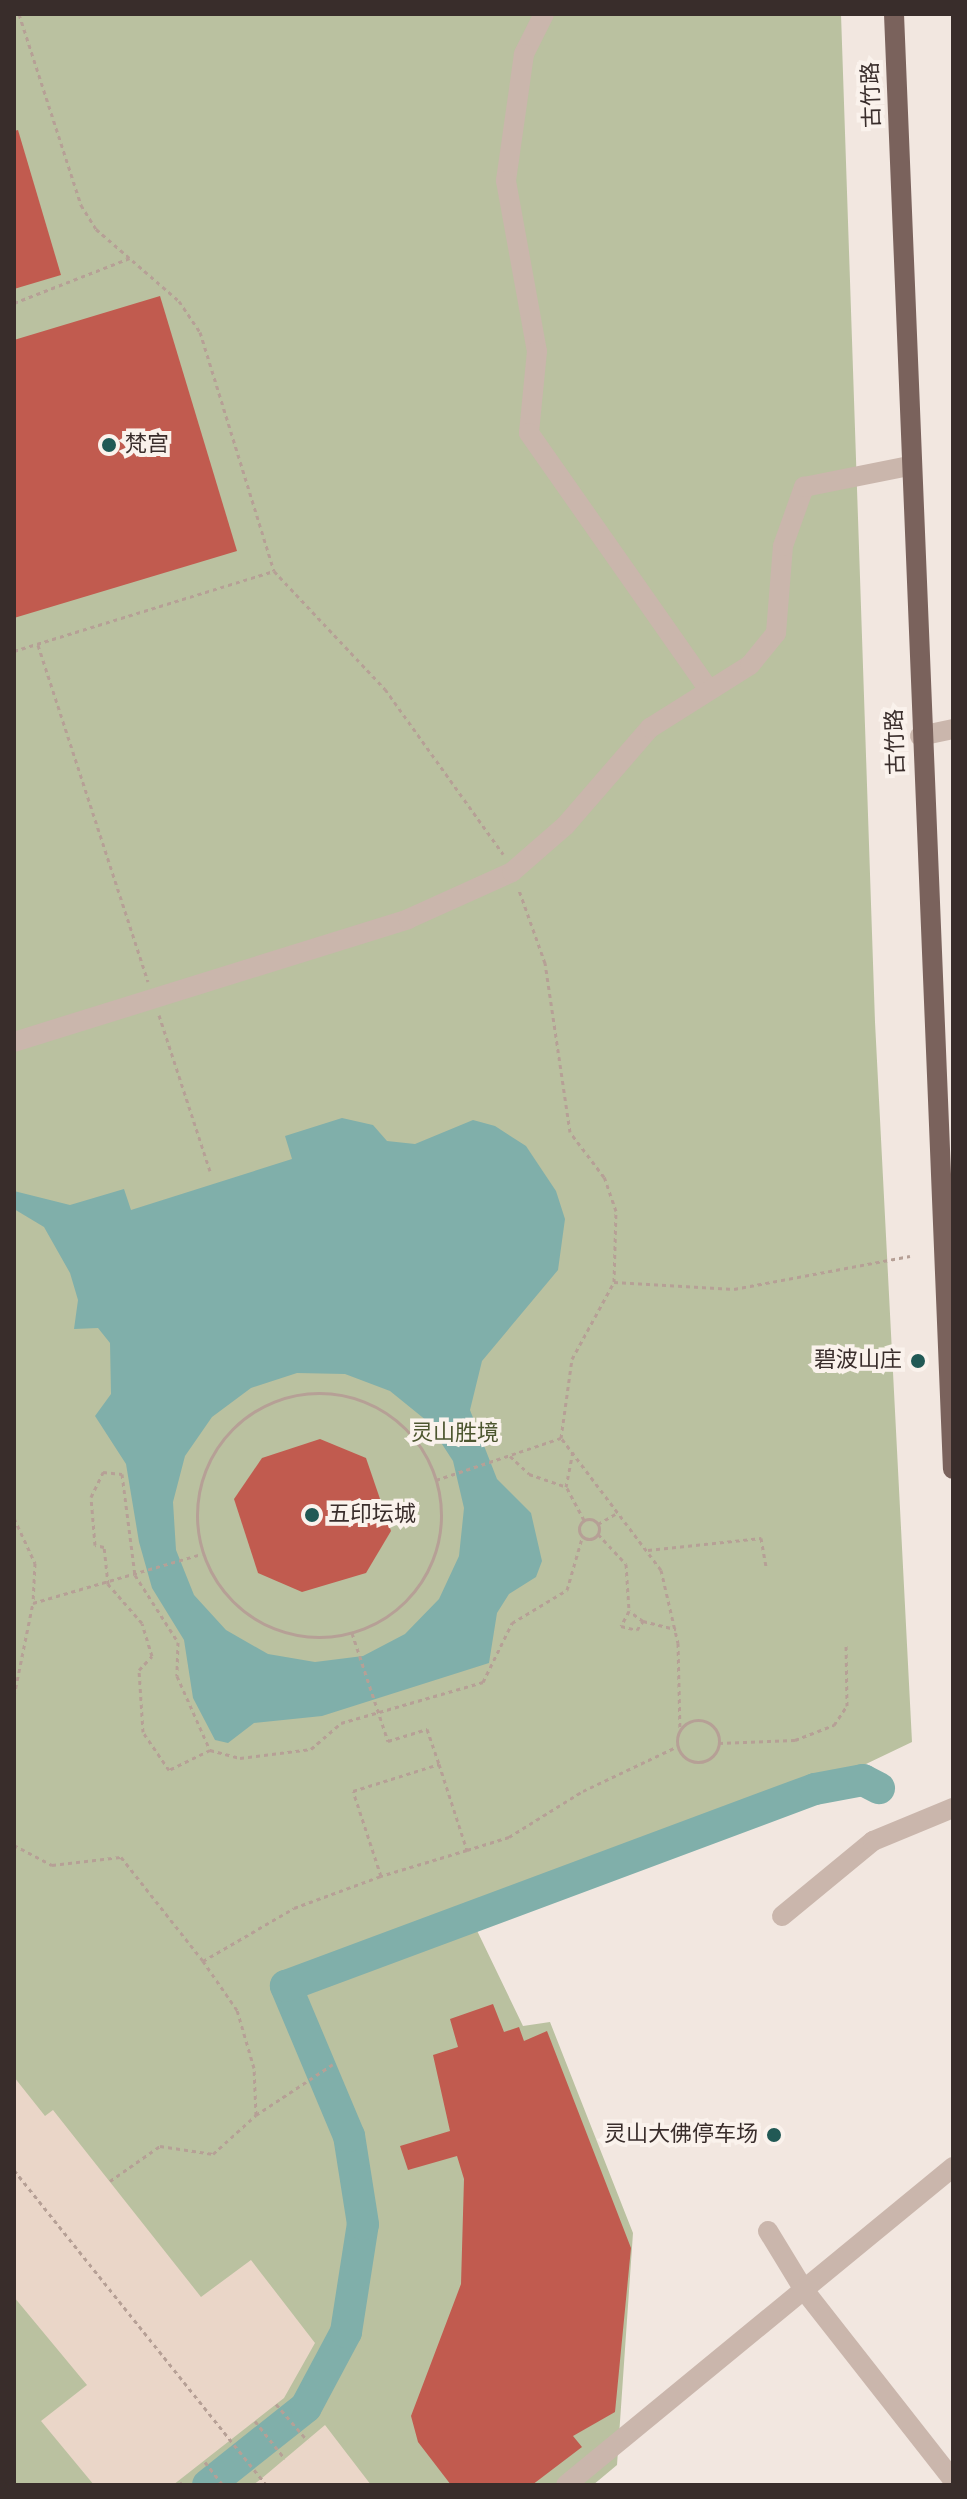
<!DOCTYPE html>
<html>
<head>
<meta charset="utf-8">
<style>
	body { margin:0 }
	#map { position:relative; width:967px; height:2499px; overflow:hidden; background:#f2e7e0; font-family:"Source Sans 3","Noto Sans SC",sans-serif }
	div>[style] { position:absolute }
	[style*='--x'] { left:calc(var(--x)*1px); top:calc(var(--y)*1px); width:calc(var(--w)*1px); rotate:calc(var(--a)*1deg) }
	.green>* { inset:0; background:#bac1a0 }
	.plaza>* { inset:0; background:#ead6c8 }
	.water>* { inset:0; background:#80afaa }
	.river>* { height:32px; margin:-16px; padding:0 16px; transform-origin:16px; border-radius:16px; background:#80afaa }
	.building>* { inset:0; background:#c15b4f }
	.path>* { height:3px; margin-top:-1.5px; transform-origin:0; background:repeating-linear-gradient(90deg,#b6a096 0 4px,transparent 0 8px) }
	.path>.ring { margin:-1.5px; padding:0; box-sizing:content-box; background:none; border:3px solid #b6a096; border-radius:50% }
	.minor>* { height:20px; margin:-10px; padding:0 10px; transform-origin:10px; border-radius:10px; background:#cab6ac }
	.major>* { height:20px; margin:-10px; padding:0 10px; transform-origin:10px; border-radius:10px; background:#7a625c }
	.dots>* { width:22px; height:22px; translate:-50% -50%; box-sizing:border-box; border:4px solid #faf2ec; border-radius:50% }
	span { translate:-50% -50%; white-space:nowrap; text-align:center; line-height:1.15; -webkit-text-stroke:8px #faf2ec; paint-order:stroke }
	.street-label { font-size:22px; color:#392d2b }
	.poi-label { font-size:22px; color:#392d2b }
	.left { translate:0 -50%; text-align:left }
	.right { translate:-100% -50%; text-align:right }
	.park-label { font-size:22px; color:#4d562f }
	.frame { position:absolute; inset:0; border:16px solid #392d2b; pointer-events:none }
</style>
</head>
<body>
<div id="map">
	<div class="green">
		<div style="clip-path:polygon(14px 14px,841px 14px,875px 1022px,912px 1742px,843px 1775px,469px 1914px,523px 2026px,550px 2022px,633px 2233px,617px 2465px,593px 2485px,14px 2485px)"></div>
	</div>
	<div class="plaza">
		<div style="clip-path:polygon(14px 2077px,45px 2116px,53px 2110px,201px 2297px,251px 2260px,315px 2343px,284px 2398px,173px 2485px,94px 2485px,41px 2421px,87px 2385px,14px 2297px)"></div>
		<div style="clip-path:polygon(325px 2425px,371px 2485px,253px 2485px,261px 2479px)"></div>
	</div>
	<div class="water">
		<div style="clip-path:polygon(evenodd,342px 1118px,373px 1125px,387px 1141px,415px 1144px,473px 1120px,495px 1126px,526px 1146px,556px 1191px,565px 1219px,558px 1270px,482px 1361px,470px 1410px,497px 1479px,531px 1513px,542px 1561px,536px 1577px,509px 1594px,497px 1613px,489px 1663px,322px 1716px,254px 1723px,228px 1743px,215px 1740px,193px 1698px,184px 1640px,152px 1588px,139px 1542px,126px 1464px,95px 1416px,111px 1394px,110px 1343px,98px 1328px,74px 1329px,78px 1300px,70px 1273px,44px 1227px,14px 1209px,14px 1191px,70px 1205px,124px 1189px,131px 1210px,292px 1159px,285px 1136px,342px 1118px,297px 1373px,345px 1374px,390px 1391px,427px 1421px,453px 1461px,464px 1508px,459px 1556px,439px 1599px,405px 1634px,363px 1656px,315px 1662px,268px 1654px,226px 1630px,194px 1595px,176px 1550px,173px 1502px,185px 1456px,212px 1417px,251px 1388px,297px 1373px)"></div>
	</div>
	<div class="river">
		<div style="--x:208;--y:2485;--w:125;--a:-38.5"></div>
		<div style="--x:306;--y:2407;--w:85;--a:-61.9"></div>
		<div style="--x:346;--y:2332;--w:109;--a:-81.1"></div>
		<div style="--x:363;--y:2224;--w:89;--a:-99"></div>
		<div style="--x:349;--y:2136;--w:163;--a:-112.8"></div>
		<div style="--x:286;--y:1986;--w:564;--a:-20.43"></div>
		<div style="--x:815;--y:1789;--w:49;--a:-10.6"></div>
		<div style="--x:863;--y:1780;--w:18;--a:27"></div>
	</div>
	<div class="building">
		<div style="clip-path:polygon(18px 130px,61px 275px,14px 289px,14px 131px)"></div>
		<div style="clip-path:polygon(160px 296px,237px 551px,14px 618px,14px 340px)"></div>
		<div style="clip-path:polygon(320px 1439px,366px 1458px,391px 1531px,366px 1573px,302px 1592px,258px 1573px,234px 1499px,262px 1458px)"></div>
		<div style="clip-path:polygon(493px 2004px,504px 2032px,519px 2027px,524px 2041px,547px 2031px,631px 2248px,615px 2412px,573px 2436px,582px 2447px,532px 2485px,451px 2485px,418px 2442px,411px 2416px,461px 2284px,464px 2179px,457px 2156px,408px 2170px,400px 2146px,450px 2131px,433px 2055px,458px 2047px,450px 2019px)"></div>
	</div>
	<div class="path">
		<div style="--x:19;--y:14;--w:201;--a:72"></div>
		<div style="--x:81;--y:205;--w:28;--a:58"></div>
		<div style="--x:96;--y:229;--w:110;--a:40.9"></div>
		<div style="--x:179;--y:301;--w:37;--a:56"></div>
		<div style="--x:200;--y:332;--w:250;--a:72.8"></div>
		<div style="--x:274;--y:571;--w:162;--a:46.8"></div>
		<div style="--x:385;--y:689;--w:203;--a:54.4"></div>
		<div style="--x:14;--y:303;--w:124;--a:-21.2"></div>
		<div style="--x:38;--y:645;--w:354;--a:71.9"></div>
		<div style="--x:14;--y:651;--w:272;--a:-17.1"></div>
		<div style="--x:159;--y:1015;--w:164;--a:71.9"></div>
		<div style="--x:614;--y:1282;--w:120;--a:3.3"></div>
		<div style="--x:734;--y:1289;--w:179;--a:-10.6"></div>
		<div class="ring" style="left:197px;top:1393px;width:241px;height:241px"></div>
		<div style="--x:562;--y:1439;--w:164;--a:52.9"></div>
		<div style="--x:661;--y:1570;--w:75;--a:76.9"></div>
		<div style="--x:678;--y:1643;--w:88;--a:88.7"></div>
		<div style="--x:510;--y:1456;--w:26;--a:43"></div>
		<div style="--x:529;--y:1474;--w:39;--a:19"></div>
		<div style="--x:566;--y:1487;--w:36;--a:-79"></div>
		<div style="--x:436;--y:1480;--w:132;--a:-18.6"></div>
		<div style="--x:561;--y:1438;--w:80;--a:-82.1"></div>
		<div style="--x:572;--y:1359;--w:88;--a:-61.4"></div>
		<div style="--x:614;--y:1282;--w:71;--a:-88.4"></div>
		<div style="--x:616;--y:1211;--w:36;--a:-109"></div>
		<div style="--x:604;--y:1177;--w:56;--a:-127.1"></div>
		<div style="--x:570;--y:1132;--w:171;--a:-98.4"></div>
		<div style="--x:545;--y:963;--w:77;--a:-109.6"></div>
		<div style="--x:567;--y:1488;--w:36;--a:62"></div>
		<div style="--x:14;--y:1518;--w:50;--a:65"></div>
		<div style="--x:35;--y:1563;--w:40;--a:92.9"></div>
		<div class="ring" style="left:579px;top:1519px;width:17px;height:17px"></div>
		<div style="--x:598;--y:1524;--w:20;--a:-30"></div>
		<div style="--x:598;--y:1534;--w:41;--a:47"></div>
		<div style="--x:626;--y:1564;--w:47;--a:86.3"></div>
		<div style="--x:629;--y:1611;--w:17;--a:118"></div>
		<div style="--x:621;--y:1626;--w:16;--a:14"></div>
		<div style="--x:637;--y:1630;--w:11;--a:-56"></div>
		<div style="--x:643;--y:1621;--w:17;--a:-144"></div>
		<div style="--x:648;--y:1550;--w:114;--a:-6.1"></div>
		<div style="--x:761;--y:1538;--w:29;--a:80"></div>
		<div style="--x:643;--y:1621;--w:34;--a:14"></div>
		<div style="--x:352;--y:1633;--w:114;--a:71.6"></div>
		<div style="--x:388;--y:1741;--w:41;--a:-17.1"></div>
		<div style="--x:427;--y:1729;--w:37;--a:71"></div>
		<div style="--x:439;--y:1764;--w:90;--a:72"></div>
		<div style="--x:467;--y:1850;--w:90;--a:163.2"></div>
		<div style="--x:381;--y:1876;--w:89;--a:-108.2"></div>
		<div style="--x:353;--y:1791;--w:90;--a:-17.4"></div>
		<div style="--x:14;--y:1696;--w:95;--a:-78.5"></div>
		<div style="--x:33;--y:1603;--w:176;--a:-16.2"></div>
		<div class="ring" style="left:677px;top:1720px;width:39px;height:39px"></div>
		<div style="--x:719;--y:1743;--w:76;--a:-2.3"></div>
		<div style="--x:795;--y:1740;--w:42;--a:-21"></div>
		<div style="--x:834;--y:1725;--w:23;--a:-56"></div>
		<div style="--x:847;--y:1706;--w:63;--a:-90.9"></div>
		<div style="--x:210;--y:1750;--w:46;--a:154"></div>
		<div style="--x:169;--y:1770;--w:46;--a:-124.4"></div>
		<div style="--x:143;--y:1732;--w:62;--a:-93.7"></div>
		<div style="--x:139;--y:1670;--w:19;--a:-47"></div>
		<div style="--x:152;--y:1656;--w:34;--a:-107"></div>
		<div style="--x:142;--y:1623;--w:52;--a:-131.1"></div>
		<div style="--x:108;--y:1584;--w:37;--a:-96"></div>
		<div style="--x:104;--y:1547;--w:9;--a:-167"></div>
		<div style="--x:95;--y:1545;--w:48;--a:-94.8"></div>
		<div style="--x:91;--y:1497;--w:28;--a:-64"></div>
		<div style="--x:103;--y:1472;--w:19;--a:6"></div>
		<div style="--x:122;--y:1474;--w:102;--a:82.7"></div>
		<div style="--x:135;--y:1575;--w:80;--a:57.3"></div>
		<div style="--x:178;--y:1642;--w:34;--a:92"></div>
		<div style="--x:177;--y:1676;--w:81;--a:66"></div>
		<div style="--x:210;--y:1750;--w:31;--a:15"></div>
		<div style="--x:240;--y:1758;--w:72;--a:-7.2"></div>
		<div style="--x:311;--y:1749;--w:40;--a:-41"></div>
		<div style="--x:341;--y:1723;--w:148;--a:-16.1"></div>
		<div style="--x:483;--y:1682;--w:66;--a:-63.8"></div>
		<div style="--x:512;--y:1623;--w:64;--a:-31"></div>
		<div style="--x:567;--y:1590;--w:54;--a:-73.9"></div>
		<div style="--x:14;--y:1845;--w:43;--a:27.8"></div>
		<div style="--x:52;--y:1865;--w:69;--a:-6.6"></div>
		<div style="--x:121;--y:1857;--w:132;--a:51.7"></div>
		<div style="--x:203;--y:1961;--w:105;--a:-30.2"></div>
		<div style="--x:294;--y:1908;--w:93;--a:-20.2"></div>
		<div style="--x:467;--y:1850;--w:44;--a:-17.2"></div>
		<div style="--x:509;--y:1837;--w:87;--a:-31.9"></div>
		<div style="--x:583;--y:1791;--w:105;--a:-25.3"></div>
		<div style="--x:256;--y:2115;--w:92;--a:-33.5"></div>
		<div style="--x:14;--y:2170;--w:403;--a:51.3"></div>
		<div style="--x:110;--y:2181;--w:61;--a:-35"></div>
		<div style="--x:160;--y:2146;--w:54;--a:8.6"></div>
		<div style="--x:213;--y:2154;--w:58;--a:-42.2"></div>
		<div style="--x:256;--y:2115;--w:47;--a:-92.4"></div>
		<div style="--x:254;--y:2068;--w:60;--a:-106.3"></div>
		<div style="--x:237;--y:2010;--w:60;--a:-124.8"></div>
		<div style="--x:276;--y:2404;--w:48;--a:49.3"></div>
		<div style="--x:255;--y:2421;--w:48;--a:51.7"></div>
		<div style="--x:205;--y:2462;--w:29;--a:52"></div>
		<div style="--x:180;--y:2482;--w:4;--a:56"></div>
	</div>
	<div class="minor">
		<div style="--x:544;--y:14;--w:45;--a:116.6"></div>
		<div style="--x:524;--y:54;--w:128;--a:98.1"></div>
		<div style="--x:506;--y:181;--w:173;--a:79.7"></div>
		<div style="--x:537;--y:351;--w:82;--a:95.6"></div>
		<div style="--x:529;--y:433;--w:312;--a:55"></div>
		<div style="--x:920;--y:736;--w:34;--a:-12"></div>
		<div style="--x:14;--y:1042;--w:413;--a:-17.3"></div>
		<div style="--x:408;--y:919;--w:114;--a:-24.3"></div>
		<div style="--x:512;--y:872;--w:70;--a:-41"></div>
		<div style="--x:565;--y:826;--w:130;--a:-49.1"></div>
		<div style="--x:650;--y:728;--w:118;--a:-32.2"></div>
		<div style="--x:750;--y:665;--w:41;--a:-50.9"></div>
		<div style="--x:776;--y:633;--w:87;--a:-85.4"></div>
		<div style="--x:783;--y:546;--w:63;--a:-70.4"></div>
		<div style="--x:804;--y:487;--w:107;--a:-11.3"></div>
		<div style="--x:782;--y:1916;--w:118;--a:-39.5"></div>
		<div style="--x:873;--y:1841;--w:87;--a:-22.4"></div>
		<div style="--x:768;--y:2231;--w:69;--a:58.6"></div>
		<div style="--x:804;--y:2290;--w:241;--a:51.9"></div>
		<div style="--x:566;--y:2485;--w:501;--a:-39.41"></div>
	</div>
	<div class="major">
		<div style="--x:894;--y:14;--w:1456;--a:87.68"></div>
	</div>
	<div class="dots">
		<div style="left:109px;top:445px;background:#215955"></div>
		<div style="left:918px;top:1361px;background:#215955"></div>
		<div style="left:312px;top:1515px;background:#215955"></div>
		<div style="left:774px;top:2135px;background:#215955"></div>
	</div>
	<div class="street-label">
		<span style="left:872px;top:95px;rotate:-92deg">古竹路</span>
		<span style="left:896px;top:742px;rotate:-92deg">古竹路</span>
	</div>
	<div class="poi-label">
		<span class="left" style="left:125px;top:445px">梵宫</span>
		<span class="right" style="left:902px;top:1361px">碧波山庄</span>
		<span class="left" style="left:328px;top:1515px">五印坛城</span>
		<span class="right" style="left:758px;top:2135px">灵山大佛停车场</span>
	</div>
	<div class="park-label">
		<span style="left:455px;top:1434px">灵山胜境</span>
	</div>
	<div class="frame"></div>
</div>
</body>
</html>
